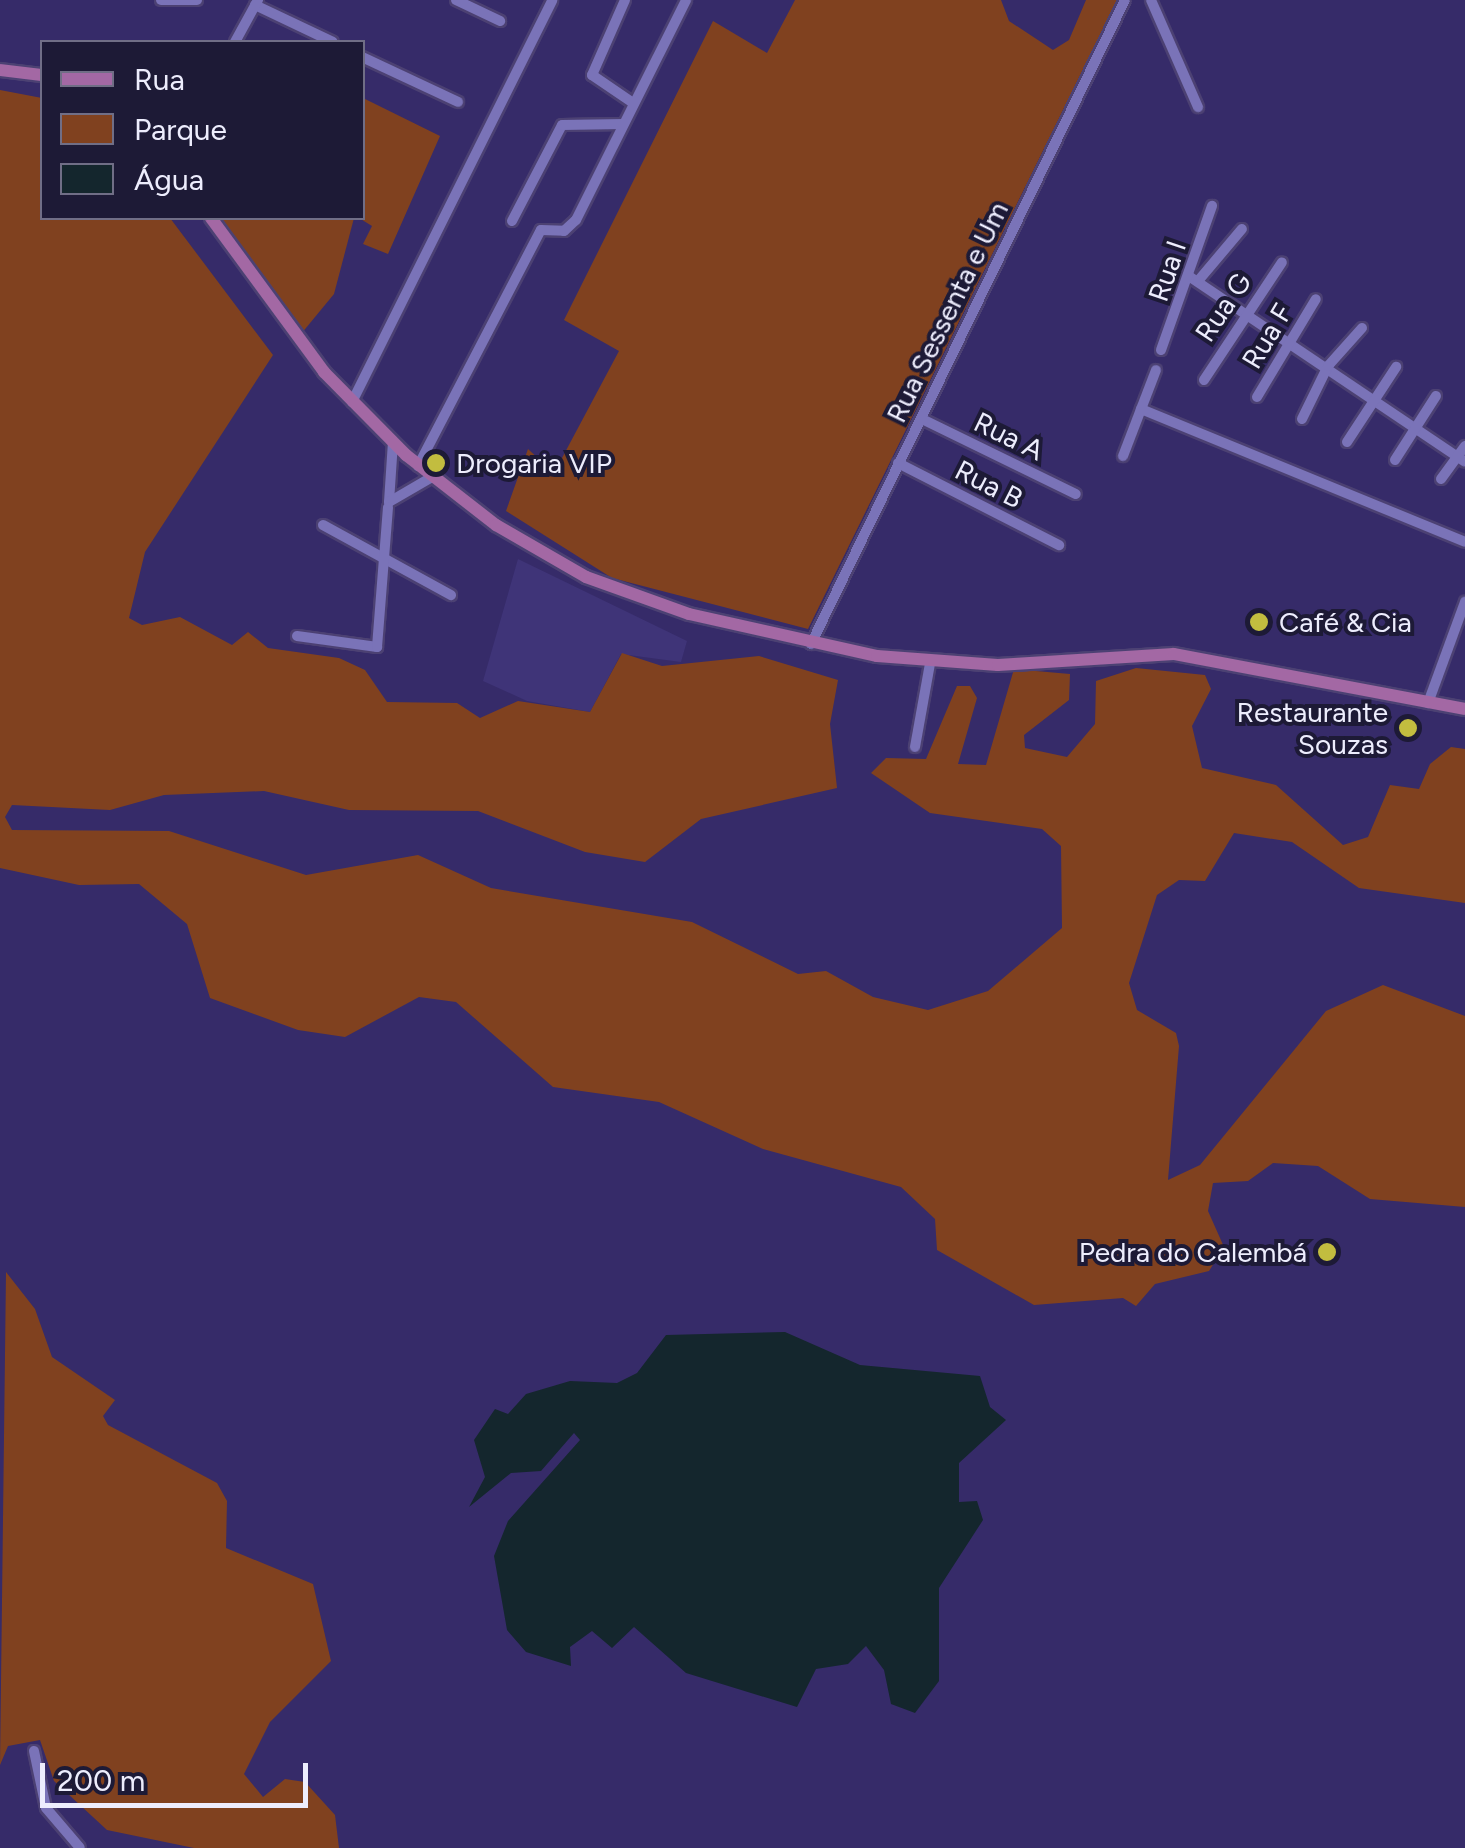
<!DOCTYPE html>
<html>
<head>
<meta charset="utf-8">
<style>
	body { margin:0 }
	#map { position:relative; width:1465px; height:1848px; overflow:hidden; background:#362b69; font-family:Figtree,sans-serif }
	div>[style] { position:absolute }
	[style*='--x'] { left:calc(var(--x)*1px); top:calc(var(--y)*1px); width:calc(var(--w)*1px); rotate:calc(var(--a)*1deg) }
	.built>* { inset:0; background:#3f3478 }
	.green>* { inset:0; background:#80411f }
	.water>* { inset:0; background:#14262d }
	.roads { filter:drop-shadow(2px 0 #4c4173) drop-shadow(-2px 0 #4c4173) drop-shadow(0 2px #4c4173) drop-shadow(0 -2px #4c4173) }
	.minor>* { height:10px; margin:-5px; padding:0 5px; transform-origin:5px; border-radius:5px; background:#7a73b8 }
	.major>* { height:12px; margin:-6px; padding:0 6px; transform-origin:6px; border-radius:6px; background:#a368a4 }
	.dots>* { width:28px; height:28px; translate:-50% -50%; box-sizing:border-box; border:5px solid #1d1a36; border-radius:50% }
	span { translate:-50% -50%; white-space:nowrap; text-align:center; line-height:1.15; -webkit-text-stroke:8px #1d1a36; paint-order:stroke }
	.street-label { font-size:28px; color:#ededfd }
	.poi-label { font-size:28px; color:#ededfd }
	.left { translate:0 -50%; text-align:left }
	.right { translate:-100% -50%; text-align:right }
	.legend { position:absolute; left:40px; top:40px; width:325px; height:180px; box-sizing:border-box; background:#1d1a36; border:2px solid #706e86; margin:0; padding:12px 18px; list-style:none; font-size:30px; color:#ededfd }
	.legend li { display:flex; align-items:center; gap:20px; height:50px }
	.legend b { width:50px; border:2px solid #706e86 }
	.scale { position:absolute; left:40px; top:1763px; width:268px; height:45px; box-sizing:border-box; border:5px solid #ededfd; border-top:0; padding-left:12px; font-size:30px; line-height:35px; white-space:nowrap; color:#ededfd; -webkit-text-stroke:8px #1d1a36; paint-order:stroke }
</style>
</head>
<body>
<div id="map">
	<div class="built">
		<div style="clip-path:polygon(518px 559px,687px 641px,681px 662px,621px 654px,590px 712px,527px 701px,483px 681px)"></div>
	</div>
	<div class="green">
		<div style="clip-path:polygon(795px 0,1001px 0,1009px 21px,1053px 50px,1069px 40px,1086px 0,1117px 0,808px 629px,612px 578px,506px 511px,528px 449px,554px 473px,619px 351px,564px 320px,713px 21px,767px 53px)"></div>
		<div style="clip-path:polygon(0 90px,42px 98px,42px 218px,170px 218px,273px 355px,145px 552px,129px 618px,142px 625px,180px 617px,232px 645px,248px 632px,268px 648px,339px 658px,365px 670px,387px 702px,457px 703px,480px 718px,518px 701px,590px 712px,622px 653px,662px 666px,759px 656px,838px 680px,830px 724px,837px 788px,701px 819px,645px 862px,585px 852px,478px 811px,349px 810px,264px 791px,164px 795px,110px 810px,12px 805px,5px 817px,12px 830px,169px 831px,306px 875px,418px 855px,491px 888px,692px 922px,798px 974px,826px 971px,873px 997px,928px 1010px,988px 991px,1062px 928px,1061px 846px,1042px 829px,930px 813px,871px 773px,886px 758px,926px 759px,957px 686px,970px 686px,977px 698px,958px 764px,986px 765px,1014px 669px,1070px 674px,1069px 700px,1024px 735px,1025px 748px,1067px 757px,1095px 724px,1096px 681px,1136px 668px,1205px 675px,1211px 689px,1192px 726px,1202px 768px,1276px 785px,1343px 845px,1368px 837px,1390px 785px,1419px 789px,1430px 764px,1451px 747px,1465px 749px,1465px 903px,1359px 888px,1292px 842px,1234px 833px,1205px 881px,1179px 880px,1157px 895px,1129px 983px,1137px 1010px,1176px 1033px,1179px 1046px,1168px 1180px,1200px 1165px,1326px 1011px,1383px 985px,1465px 1016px,1465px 1207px,1370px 1199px,1318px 1166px,1273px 1163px,1248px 1181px,1213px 1183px,1208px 1211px,1224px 1247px,1209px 1271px,1155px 1284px,1136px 1306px,1123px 1298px,1034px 1305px,937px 1250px,935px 1219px,901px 1187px,763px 1149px,659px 1102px,553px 1087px,456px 1002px,419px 997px,345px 1037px,298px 1030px,210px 998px,187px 924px,139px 884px,79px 885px,0 868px)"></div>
		<div style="clip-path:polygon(363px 98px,440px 136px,388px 254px,363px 244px,372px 226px,359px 218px)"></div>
		<div style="clip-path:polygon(219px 218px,354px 218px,334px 294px,301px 334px)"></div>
		<div style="clip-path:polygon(6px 1272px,35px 1309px,52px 1357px,115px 1400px,103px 1416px,108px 1425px,217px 1483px,227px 1501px,226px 1548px,313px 1584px,331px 1661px,270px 1722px,244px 1774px,263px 1797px,285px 1779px,305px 1782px,335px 1815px,339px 1848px,194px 1848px,107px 1830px,54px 1781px,40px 1740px,8px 1746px,0 1765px)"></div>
	</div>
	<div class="water">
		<div style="clip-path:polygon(785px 1332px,860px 1365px,980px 1376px,990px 1407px,1006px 1420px,959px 1463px,959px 1502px,977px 1501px,983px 1520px,939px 1588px,939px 1681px,915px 1713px,891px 1704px,884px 1670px,866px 1646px,848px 1664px,816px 1669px,797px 1707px,686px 1673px,634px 1627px,612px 1648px,592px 1631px,570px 1647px,571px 1666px,526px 1652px,507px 1630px,494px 1556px,508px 1521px,580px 1440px,574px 1433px,541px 1471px,511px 1473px,469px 1507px,485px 1477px,474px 1440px,495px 1409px,508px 1414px,526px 1394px,570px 1381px,617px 1383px,637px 1373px,666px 1335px)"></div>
	</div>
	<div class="roads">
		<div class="minor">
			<div style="--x:161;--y:0;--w:36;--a:0"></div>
			<div style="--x:456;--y:0;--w:49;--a:25.5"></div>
			<div style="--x:625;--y:0;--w:82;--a:113.7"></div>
			<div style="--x:592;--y:75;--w:50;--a:34.3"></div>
			<div style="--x:1151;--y:0;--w:117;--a:66.3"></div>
			<div style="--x:255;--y:5;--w:86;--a:25.4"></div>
			<div style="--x:235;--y:42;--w:48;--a:-61.3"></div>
			<div style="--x:362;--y:57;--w:106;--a:25.1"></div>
			<div style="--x:512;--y:221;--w:108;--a:-62.5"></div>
			<div style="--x:562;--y:125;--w:61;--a:-0.9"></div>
			<div style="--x:1190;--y:277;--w:331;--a:33.9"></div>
			<div style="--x:1198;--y:281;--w:68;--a:-49.8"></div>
			<div style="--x:1161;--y:350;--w:153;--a:-70.5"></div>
			<div style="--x:1204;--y:380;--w:141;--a:-56.5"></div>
			<div style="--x:1257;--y:397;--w:114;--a:-59"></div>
			<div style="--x:352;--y:402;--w:449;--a:-63.5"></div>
			<div style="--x:1141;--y:409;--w:350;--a:22.3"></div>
			<div style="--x:922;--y:419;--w:171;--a:26"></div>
			<div style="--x:1302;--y:419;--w:59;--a:-63.9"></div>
			<div style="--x:1328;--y:366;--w:51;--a:-48.2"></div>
			<div style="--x:1347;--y:442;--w:90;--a:-56.8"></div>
			<div style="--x:1123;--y:456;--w:92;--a:-69"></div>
			<div style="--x:1395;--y:460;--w:76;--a:-57.4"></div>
			<div style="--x:898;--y:463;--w:181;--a:27"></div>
			<div style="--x:418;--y:466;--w:266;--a:-62.5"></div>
			<div style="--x:541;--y:230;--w:23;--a:2"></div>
			<div style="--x:564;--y:231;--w:16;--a:-43"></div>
			<div style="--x:576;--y:220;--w:246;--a:-63.4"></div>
			<div style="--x:1441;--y:479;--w:41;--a:-54"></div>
			<div style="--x:389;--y:502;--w:60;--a:-86.2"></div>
			<div style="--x:389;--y:502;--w:50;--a:-30.2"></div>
			<div style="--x:323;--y:525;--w:146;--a:28.7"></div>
			<div style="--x:297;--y:636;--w:81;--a:7.8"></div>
			<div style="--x:377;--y:647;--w:140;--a:-85.5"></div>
			<div style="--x:811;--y:644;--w:716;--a:-64.01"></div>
			<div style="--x:1428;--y:703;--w:108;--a:-69.9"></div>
			<div style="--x:915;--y:747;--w:84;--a:-79.8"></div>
			<div style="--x:34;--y:1751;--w:58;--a:78.1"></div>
			<div style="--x:46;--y:1808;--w:52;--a:49.6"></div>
		</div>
		<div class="major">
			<div style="--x:0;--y:70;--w:42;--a:6.8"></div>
			<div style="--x:211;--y:218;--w:191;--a:53.7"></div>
			<div style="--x:324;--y:372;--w:117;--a:45.3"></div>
			<div style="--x:406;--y:455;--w:114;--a:37.9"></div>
			<div style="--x:496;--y:525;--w:104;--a:30"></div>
			<div style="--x:586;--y:577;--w:109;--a:19.8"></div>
			<div style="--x:689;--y:614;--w:193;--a:12.6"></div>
			<div style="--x:877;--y:656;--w:121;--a:4.3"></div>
			<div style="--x:998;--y:665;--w:176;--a:-3.6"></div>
			<div style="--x:1174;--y:654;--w:296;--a:10.7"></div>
		</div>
	</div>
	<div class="dots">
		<div style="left:436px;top:463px;background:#c2bd3f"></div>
		<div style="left:1259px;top:622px;background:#c2bd3f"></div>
		<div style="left:1408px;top:728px;background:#c2bd3f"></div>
		<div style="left:1327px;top:1252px;background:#c2bd3f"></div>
	</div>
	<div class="street-label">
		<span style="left:1167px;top:271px;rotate:-71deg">Rua I</span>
		<span style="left:1223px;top:307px;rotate:-56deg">Rua G</span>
		<span style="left:947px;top:312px;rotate:-64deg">Rua Sessenta e Um</span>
		<span style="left:1267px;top:336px;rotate:-59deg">Rua F</span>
		<span style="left:1009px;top:436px;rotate:26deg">Rua A</span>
		<span style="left:989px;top:484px;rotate:27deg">Rua B</span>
	</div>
	<div class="poi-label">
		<span class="left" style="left:456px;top:463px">Drogaria VIP</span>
		<span class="left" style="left:1279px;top:622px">Café &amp; Cia</span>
		<span class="right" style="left:1388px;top:728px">Restaurante<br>Souzas</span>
		<span class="right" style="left:1307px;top:1252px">Pedra do Calembá</span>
	</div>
	<ul class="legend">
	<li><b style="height:12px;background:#a368a4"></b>Rua</li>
	<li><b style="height:28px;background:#80411f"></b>Parque</li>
	<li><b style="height:28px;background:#14262d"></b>Água</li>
	</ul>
	<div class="scale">200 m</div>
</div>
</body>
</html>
